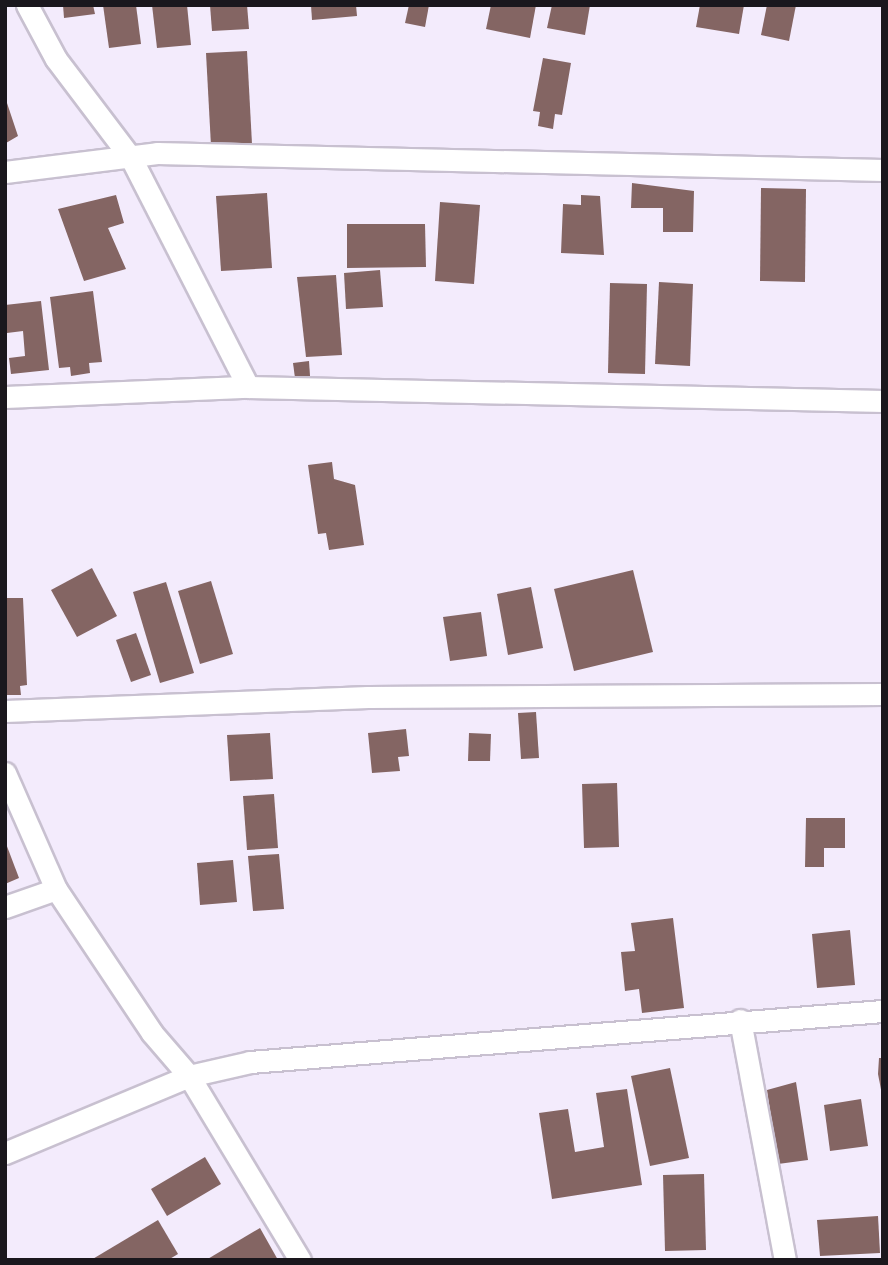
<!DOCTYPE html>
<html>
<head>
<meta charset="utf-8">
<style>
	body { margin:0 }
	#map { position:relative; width:888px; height:1265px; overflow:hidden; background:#f3ebfc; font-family:"Public Sans",sans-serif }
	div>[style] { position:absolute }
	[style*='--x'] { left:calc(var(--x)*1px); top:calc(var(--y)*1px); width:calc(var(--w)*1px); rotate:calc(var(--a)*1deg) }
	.building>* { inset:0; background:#846563 }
	.roads { filter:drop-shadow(2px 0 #c8c0d0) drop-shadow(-2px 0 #c8c0d0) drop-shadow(0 2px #c8c0d0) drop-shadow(0 -2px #c8c0d0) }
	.minor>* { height:21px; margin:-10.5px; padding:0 10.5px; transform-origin:10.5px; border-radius:10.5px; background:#fff }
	span { translate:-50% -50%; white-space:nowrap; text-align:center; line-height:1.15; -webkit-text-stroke:5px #fdfbff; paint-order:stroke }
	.frame { position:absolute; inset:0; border:7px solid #1a171d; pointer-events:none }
</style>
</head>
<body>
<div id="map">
	<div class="building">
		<div style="clip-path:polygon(63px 5px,93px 5px,95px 14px,64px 18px)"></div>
		<div style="clip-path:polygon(103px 5px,136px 5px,141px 44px,109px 48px)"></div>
		<div style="clip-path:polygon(152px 5px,187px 5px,191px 45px,157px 48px)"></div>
		<div style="clip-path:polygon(210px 5px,247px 5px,249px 29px,212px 31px)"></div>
		<div style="clip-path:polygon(311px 5px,356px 5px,357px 16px,312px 20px)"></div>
		<div style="clip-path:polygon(409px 5px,429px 5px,425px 27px,405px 23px)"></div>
		<div style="clip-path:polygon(491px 5px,536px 5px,530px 38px,486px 29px)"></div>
		<div style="clip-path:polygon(552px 5px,590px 5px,585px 35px,547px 28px)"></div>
		<div style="clip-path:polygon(700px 5px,744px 5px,739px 34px,696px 27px)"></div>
		<div style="clip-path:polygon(767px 5px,796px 5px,789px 41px,761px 35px)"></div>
		<div style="clip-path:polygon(247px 51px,252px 144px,211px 146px,206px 53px)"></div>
		<div style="clip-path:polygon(543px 58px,571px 63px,562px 115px,555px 114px,553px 129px,538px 126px,540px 112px,533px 111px)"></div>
		<div style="clip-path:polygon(5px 97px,18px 136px,6px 143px,5px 151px)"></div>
		<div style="clip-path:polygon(632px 183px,694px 191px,693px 232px,663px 232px,663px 208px,631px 208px)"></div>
		<div style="clip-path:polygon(761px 188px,806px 189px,805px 282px,760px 281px)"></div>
		<div style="clip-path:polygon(267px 193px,272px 268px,221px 271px,216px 196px)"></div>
		<div style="clip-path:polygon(116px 195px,124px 223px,108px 228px,126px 269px,84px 281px,58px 209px)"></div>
		<div style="clip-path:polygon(581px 195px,600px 196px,604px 255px,561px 253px,563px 204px,581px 205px)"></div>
		<div style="clip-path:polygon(440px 202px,480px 205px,474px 284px,435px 281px)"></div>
		<div style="clip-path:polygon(347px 224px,425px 224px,426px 267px,347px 268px)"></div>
		<div style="clip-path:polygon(380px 270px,383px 307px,346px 309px,344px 273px)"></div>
		<div style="clip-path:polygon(336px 275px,342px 355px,306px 357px,297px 277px)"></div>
		<div style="clip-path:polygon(659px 282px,693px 284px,690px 366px,655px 364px)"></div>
		<div style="clip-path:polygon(610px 283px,647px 284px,645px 374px,608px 373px)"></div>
		<div style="clip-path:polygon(93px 291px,102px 362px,89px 363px,90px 373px,71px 376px,70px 367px,59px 368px,50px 297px)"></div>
		<div style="clip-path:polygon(41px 301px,49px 370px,11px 374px,9px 358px,25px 356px,23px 331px,7px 333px,5px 305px)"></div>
		<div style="clip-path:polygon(309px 361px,310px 376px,295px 378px,293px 363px)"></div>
		<div style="clip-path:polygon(332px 462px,334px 479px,355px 485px,364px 545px,329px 550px,326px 533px,318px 534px,308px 465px)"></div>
		<div style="clip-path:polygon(92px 568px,117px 616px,77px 637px,51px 590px)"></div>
		<div style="clip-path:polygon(633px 570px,653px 652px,574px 671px,554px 589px)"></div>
		<div style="clip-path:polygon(211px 581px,233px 654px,200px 664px,178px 591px)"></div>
		<div style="clip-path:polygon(166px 582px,194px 673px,160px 683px,133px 592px)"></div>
		<div style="clip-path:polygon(531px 587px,543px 648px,508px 655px,497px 594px)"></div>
		<div style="clip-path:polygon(5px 598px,23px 598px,27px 685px,20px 686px,21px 695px,5px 695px)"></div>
		<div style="clip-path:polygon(481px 612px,487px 656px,450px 661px,443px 617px)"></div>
		<div style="clip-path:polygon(136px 633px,151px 675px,131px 682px,116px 640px)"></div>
		<div style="clip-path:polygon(536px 712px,539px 758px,521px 759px,518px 713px)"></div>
		<div style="clip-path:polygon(406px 729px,409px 756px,398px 757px,400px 771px,372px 773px,368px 733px)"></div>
		<div style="clip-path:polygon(270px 733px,273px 779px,230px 781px,227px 735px)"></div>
		<div style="clip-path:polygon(469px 733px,491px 734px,490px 761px,468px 761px)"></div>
		<div style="clip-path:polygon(617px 783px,619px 847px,584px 848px,582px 784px)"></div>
		<div style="clip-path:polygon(274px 794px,278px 848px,247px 850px,243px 796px)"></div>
		<div style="clip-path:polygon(806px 818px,845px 818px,845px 848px,824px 848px,824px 867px,805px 867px)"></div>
		<div style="clip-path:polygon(5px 841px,19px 878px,5px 884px)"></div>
		<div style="clip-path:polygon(279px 854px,284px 909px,253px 911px,248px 856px)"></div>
		<div style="clip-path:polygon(233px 860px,237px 902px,200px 905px,197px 863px)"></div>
		<div style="clip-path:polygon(673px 918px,684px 1008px,642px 1013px,639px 989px,625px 991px,621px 952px,635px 951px,631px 923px)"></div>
		<div style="clip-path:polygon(850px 930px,855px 985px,817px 988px,812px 934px)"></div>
		<div style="clip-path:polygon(879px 1058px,883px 1058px,883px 1100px,878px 1074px)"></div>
		<div style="clip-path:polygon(670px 1068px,689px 1158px,650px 1166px,631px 1076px)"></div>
		<div style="clip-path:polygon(796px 1082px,808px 1160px,778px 1164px,767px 1090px)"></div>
		<div style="clip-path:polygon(627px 1089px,642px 1185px,552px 1199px,539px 1113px,568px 1109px,575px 1152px,604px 1147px,596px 1093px)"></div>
		<div style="clip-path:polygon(861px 1099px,868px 1146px,830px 1151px,824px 1105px)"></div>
		<div style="clip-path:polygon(205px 1157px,221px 1184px,167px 1216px,151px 1189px)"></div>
		<div style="clip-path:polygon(704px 1174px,706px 1250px,665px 1251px,663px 1175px)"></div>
		<div style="clip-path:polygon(878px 1216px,880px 1253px,820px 1256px,817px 1220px)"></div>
		<div style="clip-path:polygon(158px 1220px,178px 1254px,168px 1260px,91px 1260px)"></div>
		<div style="clip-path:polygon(260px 1228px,278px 1260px,206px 1260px)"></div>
	</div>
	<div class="roads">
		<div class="minor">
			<div style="--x:27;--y:5;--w:61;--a:61.8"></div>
			<div style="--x:56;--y:59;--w:124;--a:52.9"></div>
			<div style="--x:131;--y:158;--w:257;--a:62.9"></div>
			<div style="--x:5;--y:172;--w:153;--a:-7.1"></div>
			<div style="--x:157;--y:153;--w:726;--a:1.34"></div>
			<div style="--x:5;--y:397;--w:243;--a:-2.4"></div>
			<div style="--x:248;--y:387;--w:635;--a:1.26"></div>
			<div style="--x:5;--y:711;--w:363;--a:-2.2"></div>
			<div style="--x:368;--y:697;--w:515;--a:-0.33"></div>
			<div style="--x:5;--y:773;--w:127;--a:66.3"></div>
			<div style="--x:56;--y:889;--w:173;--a:56.3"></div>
			<div style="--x:152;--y:1033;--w:57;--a:49.3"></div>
			<div style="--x:189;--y:1076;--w:215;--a:58.9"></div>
			<div style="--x:5;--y:907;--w:54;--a:-19.4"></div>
			<div style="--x:740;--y:1020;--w:244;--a:79.4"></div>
			<div style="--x:5;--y:1153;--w:199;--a:-22.7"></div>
			<div style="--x:189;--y:1076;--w:63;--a:-12.9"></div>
			<div style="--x:250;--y:1062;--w:635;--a:-4.61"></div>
		</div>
	</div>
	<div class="frame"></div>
</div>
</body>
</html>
